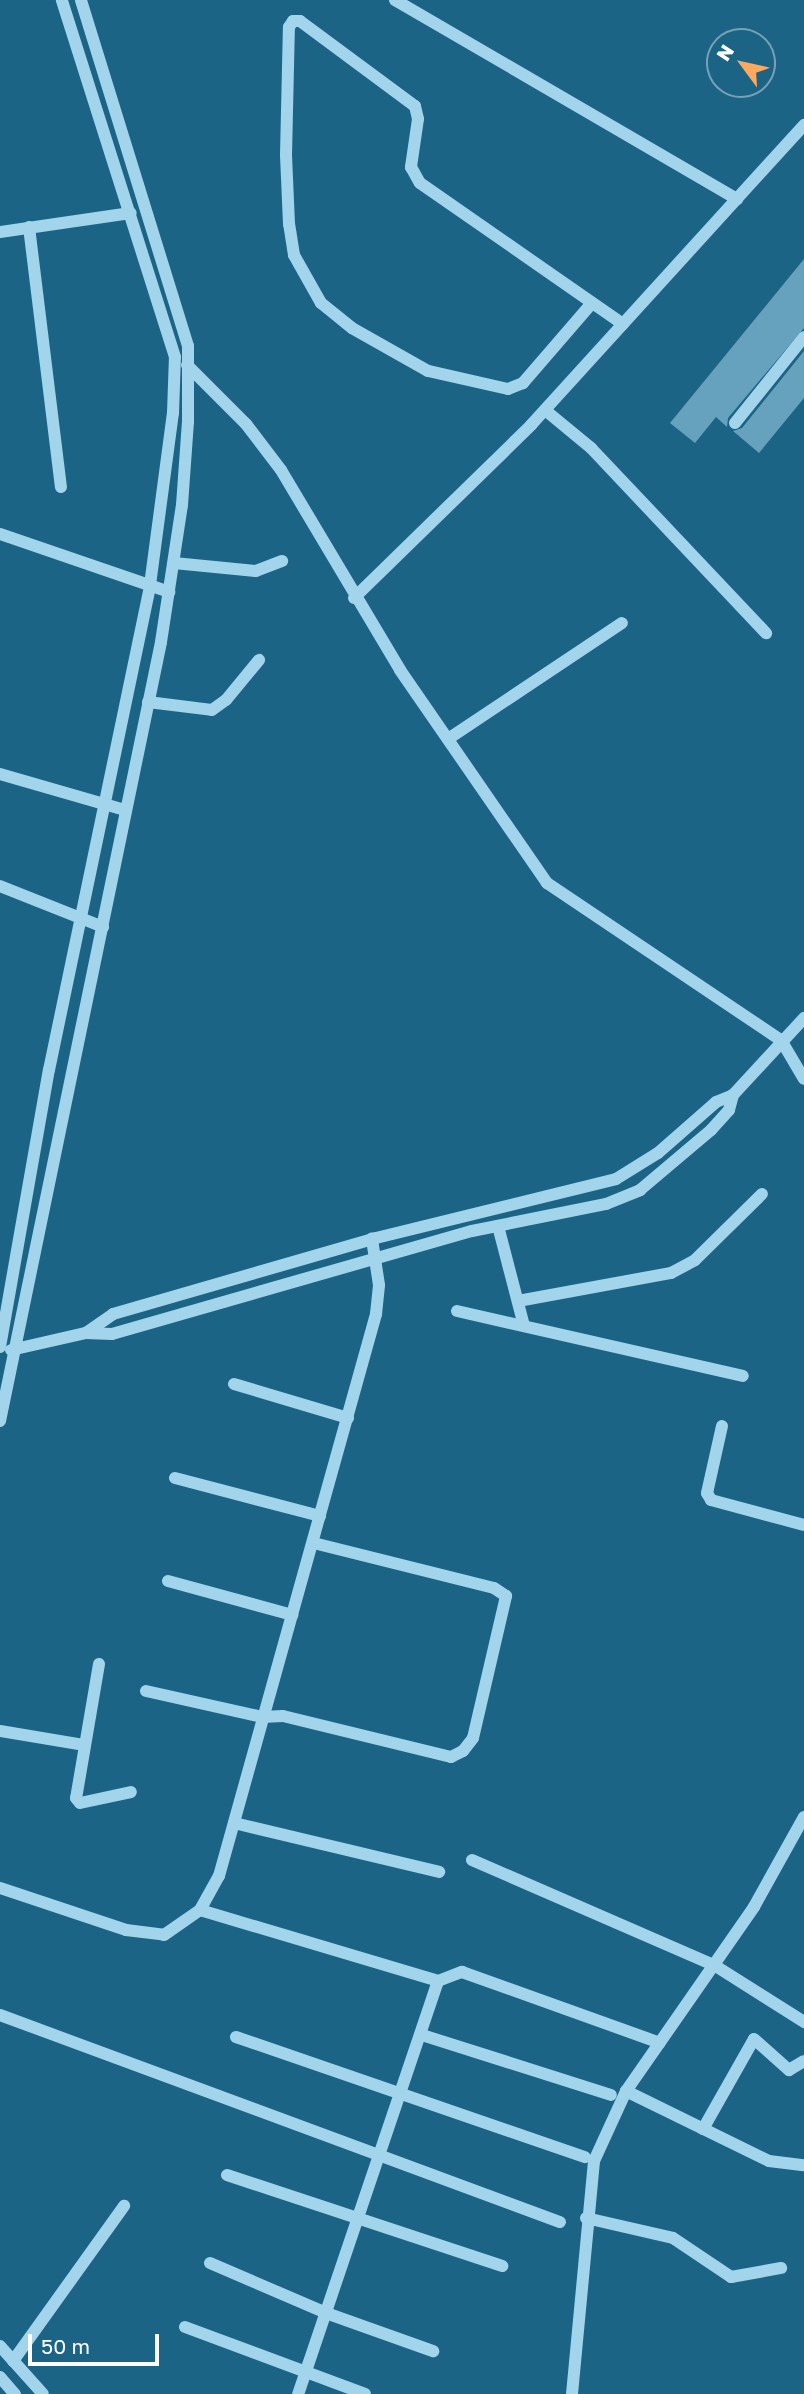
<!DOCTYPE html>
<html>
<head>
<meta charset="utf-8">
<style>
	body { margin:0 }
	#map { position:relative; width:804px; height:2394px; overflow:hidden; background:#1c6485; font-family:"Golos Text",sans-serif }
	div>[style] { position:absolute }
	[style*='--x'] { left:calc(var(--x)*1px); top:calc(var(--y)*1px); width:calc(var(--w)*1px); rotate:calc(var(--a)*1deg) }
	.building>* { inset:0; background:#66a2bd }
	.minor>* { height:12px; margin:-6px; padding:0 6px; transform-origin:6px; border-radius:6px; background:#a2d5eb }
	span { translate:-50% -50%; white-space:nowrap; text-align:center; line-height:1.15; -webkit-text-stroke:7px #1c6485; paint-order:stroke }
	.north { position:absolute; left:706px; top:28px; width:70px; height:70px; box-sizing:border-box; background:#1c6485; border:2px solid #77a2b6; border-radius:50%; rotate:303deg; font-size:19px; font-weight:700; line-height:28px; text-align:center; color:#fff }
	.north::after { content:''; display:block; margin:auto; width:24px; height:32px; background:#fca85f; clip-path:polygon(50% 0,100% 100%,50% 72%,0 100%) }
	.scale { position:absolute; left:28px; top:2334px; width:131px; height:32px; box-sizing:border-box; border:4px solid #fff; border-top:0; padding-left:9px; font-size:21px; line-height:24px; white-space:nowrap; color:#fff; -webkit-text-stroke:5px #1c6485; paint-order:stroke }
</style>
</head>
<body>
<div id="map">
	<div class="building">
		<div style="clip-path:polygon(804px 259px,804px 328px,728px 418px,727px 427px,716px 417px,695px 443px,670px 423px)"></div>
		<div style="clip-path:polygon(804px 351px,804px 398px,759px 453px,733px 431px,742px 428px)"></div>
	</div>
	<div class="minor">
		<div style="--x:395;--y:0;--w:396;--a:30.2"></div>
		<div style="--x:29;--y:227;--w:262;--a:83"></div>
		<div style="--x:0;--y:232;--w:132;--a:-8.3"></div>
		<div style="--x:592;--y:303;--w:106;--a:130.8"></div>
		<div style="--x:523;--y:383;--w:16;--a:158"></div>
		<div style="--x:508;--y:389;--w:82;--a:-167.3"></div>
		<div style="--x:428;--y:371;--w:87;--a:-150.5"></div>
		<div style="--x:352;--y:328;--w:40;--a:-141"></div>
		<div style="--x:321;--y:303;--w:55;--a:-119.4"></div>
		<div style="--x:294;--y:255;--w:31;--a:-99"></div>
		<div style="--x:289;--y:224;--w:69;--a:-92.5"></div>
		<div style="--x:286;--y:155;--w:128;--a:-88.7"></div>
		<div style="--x:289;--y:27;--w:7;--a:-56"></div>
		<div style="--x:293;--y:21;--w:7;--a:0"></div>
		<div style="--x:300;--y:21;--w:143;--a:36.5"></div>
		<div style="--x:415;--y:106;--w:13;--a:77"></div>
		<div style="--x:418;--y:119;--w:49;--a:98.3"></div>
		<div style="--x:411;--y:167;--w:18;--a:61"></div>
		<div style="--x:420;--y:183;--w:247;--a:34.8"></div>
		<div style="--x:187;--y:365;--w:83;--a:45"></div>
		<div style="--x:246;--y:424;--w:58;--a:52.7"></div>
		<div style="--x:281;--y:470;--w:233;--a:59.2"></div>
		<div style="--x:400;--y:670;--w:259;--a:55.4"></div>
		<div style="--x:547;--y:883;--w:282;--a:33.9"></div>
		<div style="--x:781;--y:1040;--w:45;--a:59.5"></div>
		<div style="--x:545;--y:410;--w:60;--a:39.6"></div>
		<div style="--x:591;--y:448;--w:255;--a:46.6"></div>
		<div style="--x:735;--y:423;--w:110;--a:-51.3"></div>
		<div style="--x:0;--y:534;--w:179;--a:18.9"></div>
		<div style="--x:174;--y:563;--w:82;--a:5.6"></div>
		<div style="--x:256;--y:571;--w:28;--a:-21"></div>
		<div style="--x:354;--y:598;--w:248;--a:-44.3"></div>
		<div style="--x:531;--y:425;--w:406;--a:-47.7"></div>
		<div style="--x:148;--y:702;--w:64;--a:7.1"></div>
		<div style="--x:212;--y:710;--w:17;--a:-36"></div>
		<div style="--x:226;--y:700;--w:52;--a:-50.5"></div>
		<div style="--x:448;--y:739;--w:209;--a:-33.7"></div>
		<div style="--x:0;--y:774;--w:130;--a:16.1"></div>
		<div style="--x:0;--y:886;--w:111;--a:21.7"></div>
		<div style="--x:498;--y:1226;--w:103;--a:75.4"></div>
		<div style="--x:518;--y:1301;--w:156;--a:-10.4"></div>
		<div style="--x:671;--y:1273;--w:27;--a:-28"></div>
		<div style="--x:695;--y:1260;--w:94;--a:-44.6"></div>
		<div style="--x:457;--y:1311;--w:293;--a:12.8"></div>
		<div style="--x:86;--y:1333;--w:33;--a:-35"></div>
		<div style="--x:113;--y:1314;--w:274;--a:-16.1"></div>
		<div style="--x:376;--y:1238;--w:247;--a:-13.8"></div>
		<div style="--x:616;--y:1179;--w:49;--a:-31.8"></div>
		<div style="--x:658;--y:1153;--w:77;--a:-41.3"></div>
		<div style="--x:716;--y:1102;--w:18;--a:-22"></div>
		<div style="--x:0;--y:1347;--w:281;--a:-80"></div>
		<div style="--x:49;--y:1070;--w:495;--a:-78.2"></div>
		<div style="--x:150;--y:585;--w:174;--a:-82.4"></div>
		<div style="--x:173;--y:413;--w:56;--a:-88"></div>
		<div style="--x:175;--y:357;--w:374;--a:-107.6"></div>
		<div style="--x:11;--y:1350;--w:77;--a:-12.8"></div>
		<div style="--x:86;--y:1333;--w:26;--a:2"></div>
		<div style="--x:112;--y:1334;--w:374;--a:-16"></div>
		<div style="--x:472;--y:1231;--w:137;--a:-11.4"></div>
		<div style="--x:606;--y:1204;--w:37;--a:-22"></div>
		<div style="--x:640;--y:1190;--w:93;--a:-40.2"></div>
		<div style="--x:711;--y:1130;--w:27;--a:-48"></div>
		<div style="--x:729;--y:1110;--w:16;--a:-75"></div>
		<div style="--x:733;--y:1095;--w:105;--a:-47.3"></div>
		<div style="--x:234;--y:1384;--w:119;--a:16.6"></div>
		<div style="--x:0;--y:1421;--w:795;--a:-78.32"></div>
		<div style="--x:161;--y:642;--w:139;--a:-81.3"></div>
		<div style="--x:182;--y:505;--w:83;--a:-85.9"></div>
		<div style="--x:188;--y:422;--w:76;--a:-90"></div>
		<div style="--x:188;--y:346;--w:362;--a:-107.2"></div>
		<div style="--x:722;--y:1426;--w:69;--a:102.6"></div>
		<div style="--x:707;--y:1493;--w:8;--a:60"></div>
		<div style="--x:711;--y:1500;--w:96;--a:15"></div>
		<div style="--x:175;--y:1478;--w:150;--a:14.7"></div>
		<div style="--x:168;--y:1581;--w:129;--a:15.3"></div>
		<div style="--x:99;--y:1664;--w:136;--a:99.7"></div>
		<div style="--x:76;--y:1798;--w:6;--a:51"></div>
		<div style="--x:80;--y:1803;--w:52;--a:-12.2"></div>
		<div style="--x:146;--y:1691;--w:119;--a:12.6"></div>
		<div style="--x:262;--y:1717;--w:21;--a:-3"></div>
		<div style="--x:283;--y:1716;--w:173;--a:13.7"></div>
		<div style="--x:451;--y:1757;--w:13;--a:-27"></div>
		<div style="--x:463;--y:1751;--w:16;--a:-52"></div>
		<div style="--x:473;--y:1738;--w:146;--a:-76.9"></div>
		<div style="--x:506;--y:1596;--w:14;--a:-146"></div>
		<div style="--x:494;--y:1588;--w:187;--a:-166"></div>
		<div style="--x:0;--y:1731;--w:86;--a:9.4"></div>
		<div style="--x:804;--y:1817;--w:103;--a:119.1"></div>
		<div style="--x:754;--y:1907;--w:224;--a:124.8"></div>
		<div style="--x:626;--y:2091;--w:159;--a:26.1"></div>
		<div style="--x:769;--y:2161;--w:35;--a:7"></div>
		<div style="--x:234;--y:1823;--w:211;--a:13.4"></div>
		<div style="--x:472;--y:1860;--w:264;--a:23.5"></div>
		<div style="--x:714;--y:1965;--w:107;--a:32.3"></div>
		<div style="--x:0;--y:1888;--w:133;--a:18.4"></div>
		<div style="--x:126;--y:1930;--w:38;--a:7"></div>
		<div style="--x:164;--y:1935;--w:44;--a:-34.8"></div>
		<div style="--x:200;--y:1910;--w:39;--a:-61"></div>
		<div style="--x:219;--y:1876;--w:584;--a:-74.39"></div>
		<div style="--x:376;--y:1314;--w:29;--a:-84"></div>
		<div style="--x:379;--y:1285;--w:47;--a:-98.7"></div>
		<div style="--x:200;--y:1910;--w:248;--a:16.6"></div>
		<div style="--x:438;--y:1981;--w:436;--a:108.7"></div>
		<div style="--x:438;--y:1981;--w:26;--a:-21"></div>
		<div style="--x:462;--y:1972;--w:210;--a:19.7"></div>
		<div style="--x:0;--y:2015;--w:597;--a:20.29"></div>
		<div style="--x:422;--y:2035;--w:198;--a:17.6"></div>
		<div style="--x:236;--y:2037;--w:369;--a:19"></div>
		<div style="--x:703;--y:2129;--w:103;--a:-60.5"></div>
		<div style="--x:754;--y:2039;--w:47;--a:41.5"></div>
		<div style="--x:789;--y:2070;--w:17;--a:-31"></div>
		<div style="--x:227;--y:2175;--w:290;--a:18.3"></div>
		<div style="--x:586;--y:2218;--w:89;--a:12.9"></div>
		<div style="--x:673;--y:2238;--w:70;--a:33.9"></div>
		<div style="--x:731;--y:2277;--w:51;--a:-10.2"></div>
		<div style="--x:210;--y:2263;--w:126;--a:23.3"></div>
		<div style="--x:326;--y:2313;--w:114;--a:19.6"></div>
		<div style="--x:185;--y:2327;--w:192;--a:20.4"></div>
		<div style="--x:0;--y:2346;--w:64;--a:48.1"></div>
		<div style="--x:13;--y:2361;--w:191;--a:-54.4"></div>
		<div style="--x:0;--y:2377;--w:23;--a:49"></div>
		<div style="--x:572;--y:2394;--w:234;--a:-84.6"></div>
		<div style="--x:594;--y:2161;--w:77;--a:-65.4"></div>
	</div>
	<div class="north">N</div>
	<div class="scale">50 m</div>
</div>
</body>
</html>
